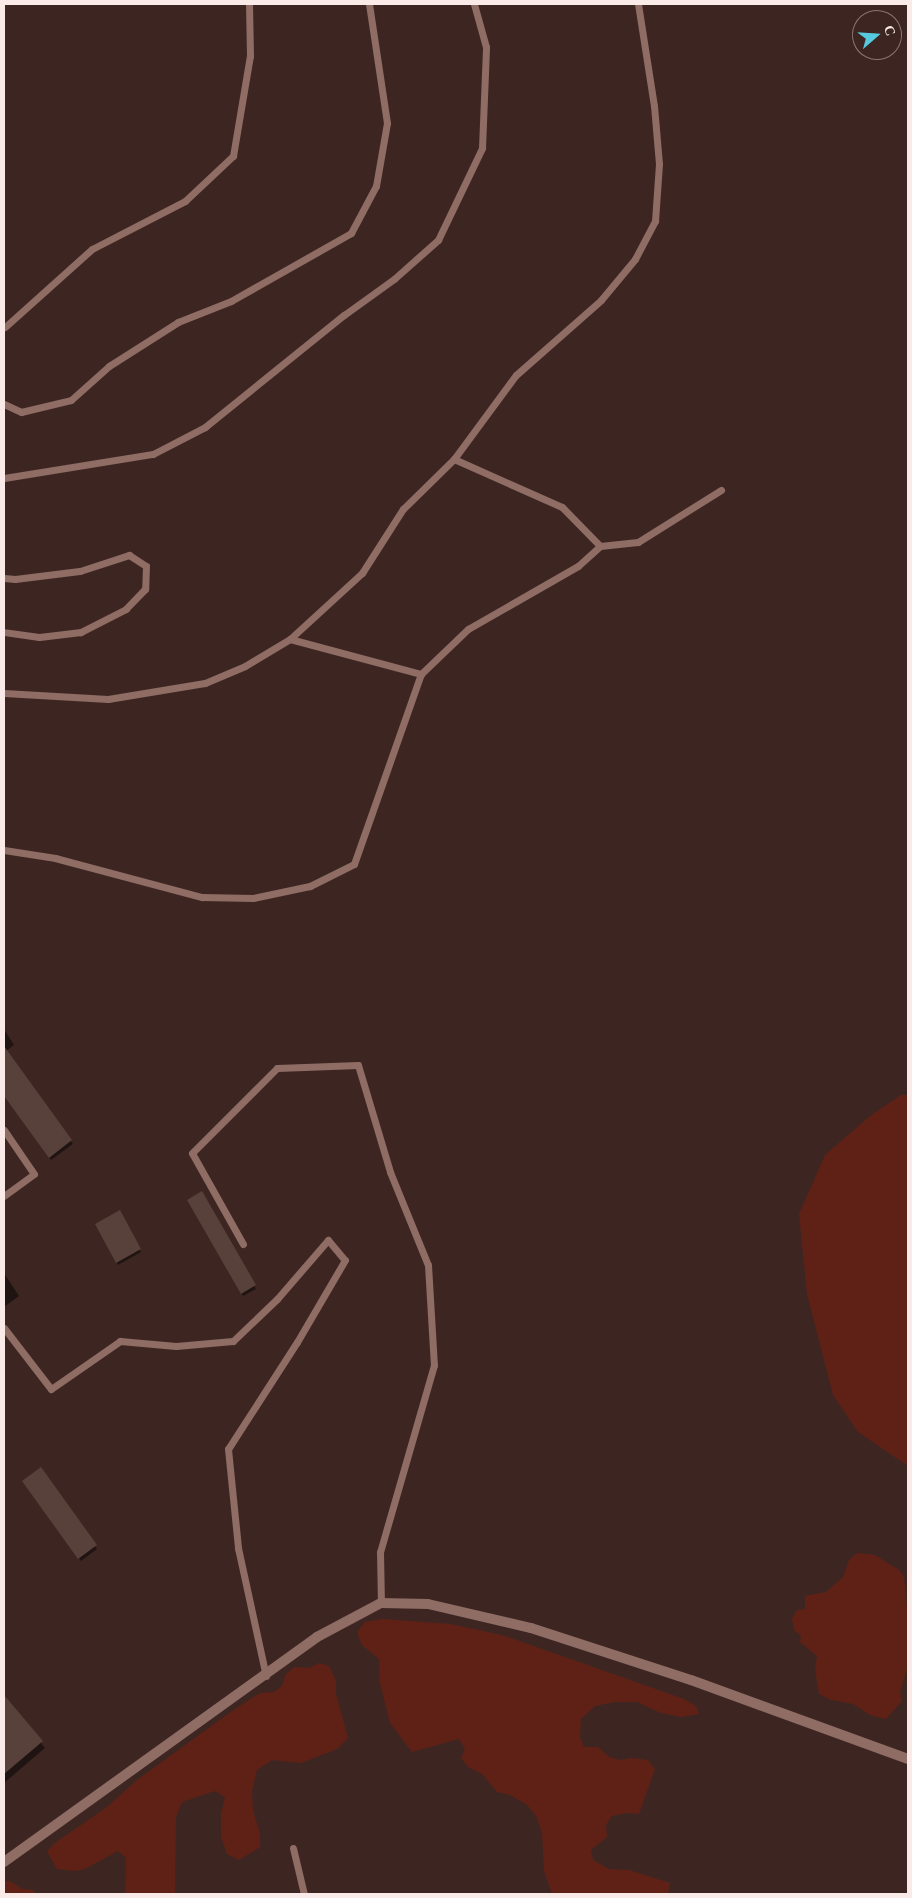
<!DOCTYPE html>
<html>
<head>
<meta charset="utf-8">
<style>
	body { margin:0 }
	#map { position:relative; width:912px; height:1898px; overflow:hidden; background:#3d2622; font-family:"Crimson Pro",serif }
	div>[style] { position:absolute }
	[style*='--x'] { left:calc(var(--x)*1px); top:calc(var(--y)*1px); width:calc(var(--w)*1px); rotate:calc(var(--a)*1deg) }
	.green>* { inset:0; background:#5f2116 }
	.shadow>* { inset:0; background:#0007 }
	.building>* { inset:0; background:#58403b }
	.lane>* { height:7px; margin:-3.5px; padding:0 3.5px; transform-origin:3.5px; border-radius:3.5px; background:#8f6c64 }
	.street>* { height:10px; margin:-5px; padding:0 5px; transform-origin:5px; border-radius:5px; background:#8f6c64 }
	span { translate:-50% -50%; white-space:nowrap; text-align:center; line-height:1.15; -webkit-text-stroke:4px #3d2622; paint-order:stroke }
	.frame { position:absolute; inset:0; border:5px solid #fbebe8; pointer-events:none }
	.north { position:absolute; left:852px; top:10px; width:50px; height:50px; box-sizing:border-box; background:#3d2622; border:1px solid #897571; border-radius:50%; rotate:71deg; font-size:14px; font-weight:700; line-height:20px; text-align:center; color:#fbebe8 }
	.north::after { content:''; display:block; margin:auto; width:18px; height:22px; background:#55cadf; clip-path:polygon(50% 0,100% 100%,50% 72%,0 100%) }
</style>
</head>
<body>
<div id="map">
	<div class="green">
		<div style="clip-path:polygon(901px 1095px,908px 1095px,908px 1466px,858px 1432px,833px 1395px,807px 1294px,799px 1214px,825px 1155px,870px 1116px)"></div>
		<div style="clip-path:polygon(857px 1553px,875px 1555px,899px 1570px,904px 1577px,908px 1618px,907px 1669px,900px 1692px,902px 1701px,886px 1719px,870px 1715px,853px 1704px,831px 1700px,819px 1694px,815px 1670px,817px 1656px,800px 1642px,801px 1636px,794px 1630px,792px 1619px,797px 1610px,805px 1609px,805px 1596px,826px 1592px,843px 1577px,849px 1560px)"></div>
		<div style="clip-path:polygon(383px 1619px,450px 1624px,502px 1635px,684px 1699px,696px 1706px,699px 1714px,681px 1717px,661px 1713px,637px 1702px,615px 1702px,595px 1706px,581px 1719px,580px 1737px,584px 1747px,598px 1747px,609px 1757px,620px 1760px,632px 1758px,648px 1760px,655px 1769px,639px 1814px,627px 1813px,612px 1816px,606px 1825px,607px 1837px,591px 1850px,593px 1860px,609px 1869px,629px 1870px,670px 1883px,668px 1894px,552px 1894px,544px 1871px,542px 1832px,536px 1816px,527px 1805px,510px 1795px,497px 1792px,482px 1774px,468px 1767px,461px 1758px,465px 1749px,459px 1739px,412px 1752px,390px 1723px,380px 1684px,379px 1659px,362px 1645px,357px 1632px,365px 1622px)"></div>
		<div style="clip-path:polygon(319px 1663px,329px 1666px,336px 1681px,336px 1694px,348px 1738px,337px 1749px,301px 1763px,272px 1760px,257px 1770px,252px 1791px,253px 1811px,260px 1833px,260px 1847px,239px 1860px,227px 1854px,221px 1837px,221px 1814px,225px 1797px,215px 1791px,182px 1802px,176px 1817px,175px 1894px,125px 1894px,126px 1858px,118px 1851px,85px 1869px,74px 1871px,57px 1869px,47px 1851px,55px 1843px,107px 1807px,137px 1780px,232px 1711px,260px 1693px,274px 1692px,282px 1686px,286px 1674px,294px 1667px,309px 1668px)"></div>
		<div style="clip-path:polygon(5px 1881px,10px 1881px,22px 1889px,34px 1890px,34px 1894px,4px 1894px)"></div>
	</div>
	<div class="shadow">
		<div style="clip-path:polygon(4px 1029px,14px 1045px,6px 1051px,73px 1144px,51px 1160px,4px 1095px)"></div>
		<div style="clip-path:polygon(202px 1193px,256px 1289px,243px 1296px,189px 1200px)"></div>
		<div style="clip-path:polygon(120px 1212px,141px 1252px,118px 1265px,96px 1224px)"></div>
		<div style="clip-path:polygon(4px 1273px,19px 1296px,4px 1307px)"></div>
		<div style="clip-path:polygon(40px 1469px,97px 1549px,81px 1561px,25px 1484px)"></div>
		<div style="clip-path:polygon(4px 1697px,45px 1748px,4px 1783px)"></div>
	</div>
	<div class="building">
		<div style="clip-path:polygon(4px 1046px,72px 1140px,49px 1158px,4px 1096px)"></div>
		<div style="clip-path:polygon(202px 1191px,256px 1285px,241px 1294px,187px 1200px)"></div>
		<div style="clip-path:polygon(120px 1210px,141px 1249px,116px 1263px,95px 1224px)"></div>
		<div style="clip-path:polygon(41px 1467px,97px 1545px,78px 1559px,22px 1481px)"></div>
		<div style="clip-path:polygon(4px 1695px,43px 1741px,4px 1774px)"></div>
	</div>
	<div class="lane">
		<div style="--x:5;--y:327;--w:117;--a:-41.9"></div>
		<div style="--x:92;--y:249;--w:105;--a:-27.3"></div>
		<div style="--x:185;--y:201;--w:66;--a:-43.2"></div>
		<div style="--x:233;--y:156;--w:101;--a:-80.4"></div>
		<div style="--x:250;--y:56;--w:52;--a:-91.1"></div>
		<div style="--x:4;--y:404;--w:19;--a:25"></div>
		<div style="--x:21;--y:412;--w:51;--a:-13.5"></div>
		<div style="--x:71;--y:400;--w:51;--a:-41.8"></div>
		<div style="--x:109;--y:366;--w:82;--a:-32.5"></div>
		<div style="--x:178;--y:322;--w:57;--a:-21.6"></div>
		<div style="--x:231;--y:301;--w:138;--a:-29.5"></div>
		<div style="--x:351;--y:233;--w:53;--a:-62"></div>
		<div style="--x:376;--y:186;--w:64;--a:-80.1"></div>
		<div style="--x:387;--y:123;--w:120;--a:-98.6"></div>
		<div style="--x:454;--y:459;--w:118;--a:24"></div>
		<div style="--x:562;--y:507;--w:54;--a:45.7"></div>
		<div style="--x:4;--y:478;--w:151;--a:-9.2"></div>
		<div style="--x:153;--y:454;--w:59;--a:-27.4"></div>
		<div style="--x:205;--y:427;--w:179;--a:-38.9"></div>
		<div style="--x:344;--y:315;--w:62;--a:-35.8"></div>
		<div style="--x:394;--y:279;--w:59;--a:-41.6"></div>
		<div style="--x:438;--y:240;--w:102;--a:-64.4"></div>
		<div style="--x:482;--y:148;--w:101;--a:-87.7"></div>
		<div style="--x:486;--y:47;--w:45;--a:-105.6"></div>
		<div style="--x:4;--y:578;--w:11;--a:5"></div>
		<div style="--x:15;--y:579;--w:65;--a:-7"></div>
		<div style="--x:80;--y:571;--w:52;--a:-18.1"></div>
		<div style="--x:129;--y:555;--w:20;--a:33"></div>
		<div style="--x:146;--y:566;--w:23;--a:92"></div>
		<div style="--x:145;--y:589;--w:28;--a:134"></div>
		<div style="--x:126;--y:609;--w:51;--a:152.9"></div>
		<div style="--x:81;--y:632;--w:42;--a:173.2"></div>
		<div style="--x:39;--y:637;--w:35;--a:-172"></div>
		<div style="--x:290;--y:639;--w:136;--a:15"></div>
		<div style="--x:4;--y:693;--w:104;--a:3.3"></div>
		<div style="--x:108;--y:699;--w:98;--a:-9.4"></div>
		<div style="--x:205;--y:683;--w:43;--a:-23"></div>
		<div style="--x:245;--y:666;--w:52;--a:-31"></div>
		<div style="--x:290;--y:639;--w:98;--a:-42.5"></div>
		<div style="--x:362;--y:573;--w:76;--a:-57.4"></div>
		<div style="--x:403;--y:509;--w:71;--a:-44.4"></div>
		<div style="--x:454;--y:459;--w:104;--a:-53.6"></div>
		<div style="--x:516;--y:375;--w:113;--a:-41.4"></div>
		<div style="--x:601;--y:300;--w:53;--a:-50.3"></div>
		<div style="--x:635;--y:259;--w:43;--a:-62.2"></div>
		<div style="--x:655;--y:221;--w:57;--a:-86"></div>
		<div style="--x:659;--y:164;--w:58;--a:-94.9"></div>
		<div style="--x:654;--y:106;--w:103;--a:-98.9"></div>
		<div style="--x:4;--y:850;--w:52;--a:8.9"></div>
		<div style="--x:55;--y:858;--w:152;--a:14.9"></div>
		<div style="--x:202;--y:897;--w:51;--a:1.1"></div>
		<div style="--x:253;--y:898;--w:58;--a:-11.9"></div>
		<div style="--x:310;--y:886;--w:49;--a:-26.6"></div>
		<div style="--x:354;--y:864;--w:201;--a:-70.6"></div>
		<div style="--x:421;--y:674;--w:65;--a:-43.8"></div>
		<div style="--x:468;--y:629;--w:127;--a:-29.8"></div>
		<div style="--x:578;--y:566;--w:30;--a:-42"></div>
		<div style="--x:600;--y:546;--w:38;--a:-6"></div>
		<div style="--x:638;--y:542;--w:98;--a:-32.1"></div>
		<div style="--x:4;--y:1130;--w:53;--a:55.7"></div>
		<div style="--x:34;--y:1174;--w:37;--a:144"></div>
		<div style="--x:243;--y:1244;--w:104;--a:-119.3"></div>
		<div style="--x:192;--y:1153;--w:120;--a:-45"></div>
		<div style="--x:277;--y:1068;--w:81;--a:-2.1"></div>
		<div style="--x:358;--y:1065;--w:112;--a:73.3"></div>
		<div style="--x:390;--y:1172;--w:100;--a:67.8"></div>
		<div style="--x:428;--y:1265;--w:100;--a:86.6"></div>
		<div style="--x:434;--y:1365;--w:195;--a:106.1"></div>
		<div style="--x:380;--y:1552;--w:51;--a:88.9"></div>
		<div style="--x:4;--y:1328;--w:77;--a:52.4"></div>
		<div style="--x:51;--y:1389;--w:84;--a:-34.8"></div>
		<div style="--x:120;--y:1341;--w:56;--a:5.1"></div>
		<div style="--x:176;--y:1346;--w:57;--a:-5"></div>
		<div style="--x:233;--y:1341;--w:61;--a:-43.7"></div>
		<div style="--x:277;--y:1299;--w:78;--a:-49.2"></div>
		<div style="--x:328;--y:1240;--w:26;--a:50"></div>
		<div style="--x:345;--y:1260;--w:95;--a:120.3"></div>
		<div style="--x:297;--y:1342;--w:127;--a:122.8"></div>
		<div style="--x:228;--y:1449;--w:100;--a:84.2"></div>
		<div style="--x:238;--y:1548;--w:131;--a:77.7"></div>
		<div style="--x:293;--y:1848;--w:47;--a:76.6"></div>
	</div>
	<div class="street">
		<div style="--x:4;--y:1862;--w:385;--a:-35.7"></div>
		<div style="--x:317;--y:1637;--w:72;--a:-28"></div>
		<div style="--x:381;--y:1603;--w:47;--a:1.2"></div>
		<div style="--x:428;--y:1604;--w:106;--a:13.1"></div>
		<div style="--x:531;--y:1628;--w:168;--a:18"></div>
		<div style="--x:691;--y:1680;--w:231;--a:20"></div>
	</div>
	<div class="frame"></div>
	<div class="north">С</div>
</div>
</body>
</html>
